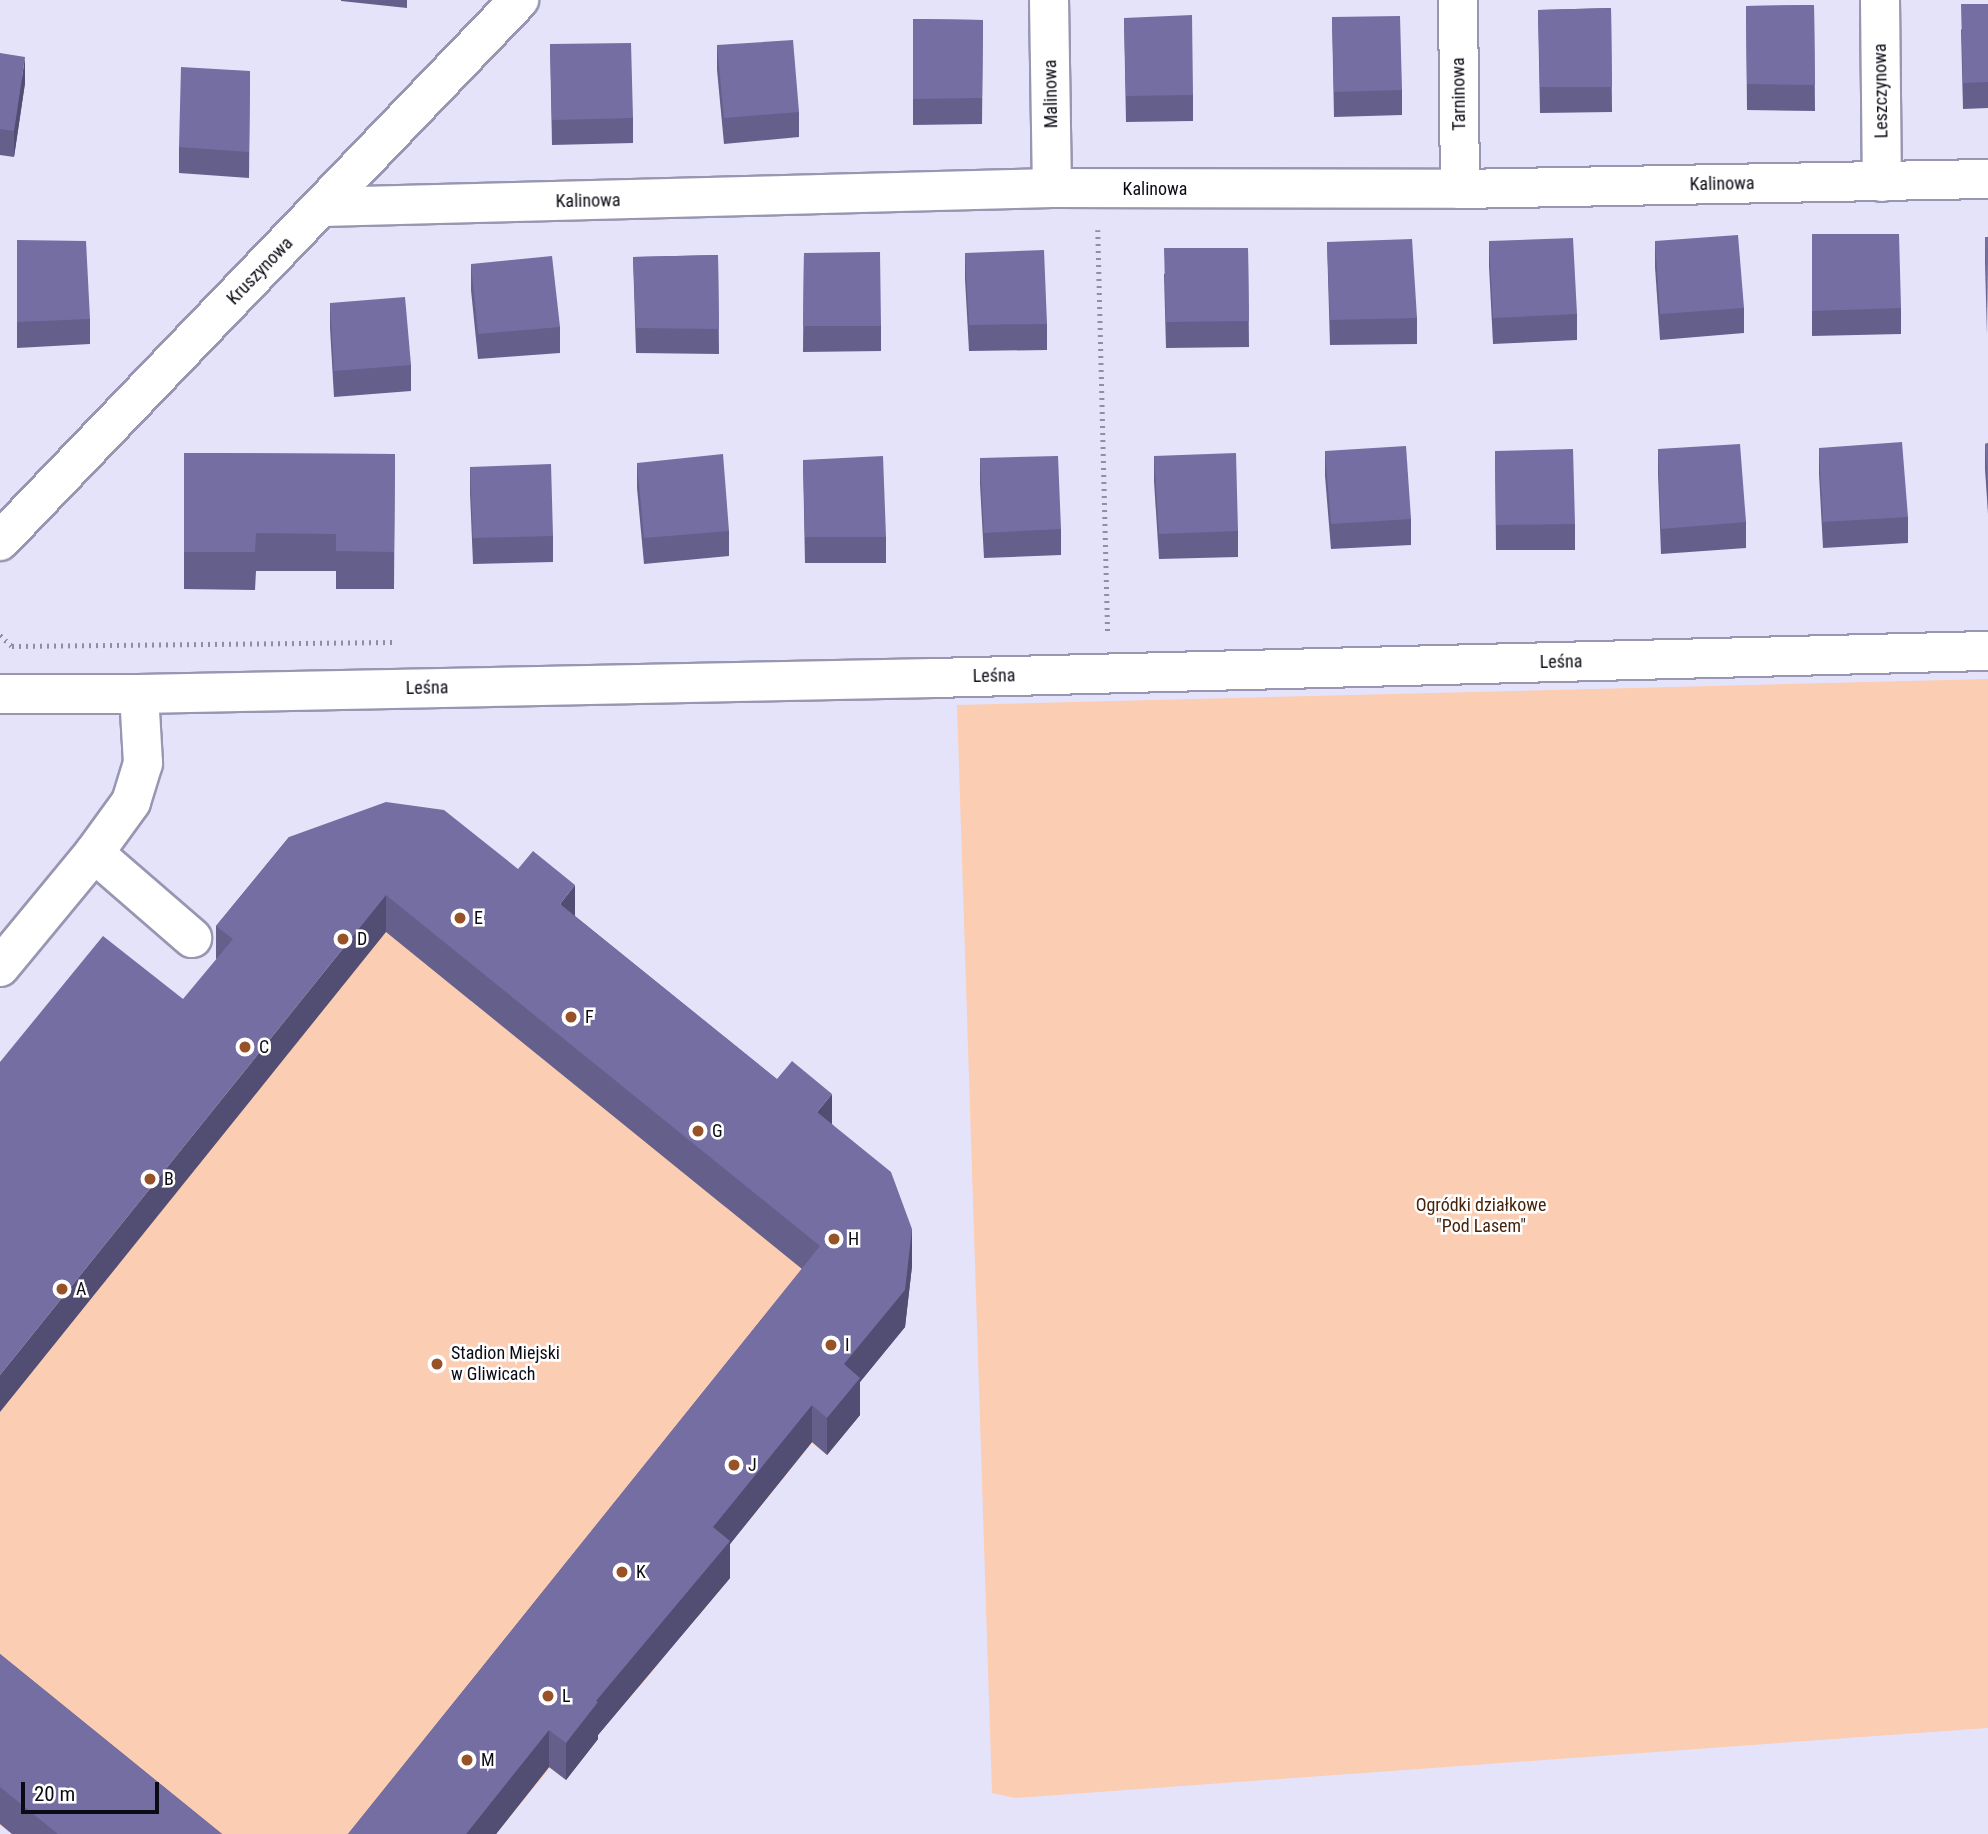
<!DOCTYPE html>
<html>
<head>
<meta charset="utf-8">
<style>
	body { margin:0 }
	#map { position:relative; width:1988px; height:1834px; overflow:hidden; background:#e5e3fa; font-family:"Roboto Condensed",sans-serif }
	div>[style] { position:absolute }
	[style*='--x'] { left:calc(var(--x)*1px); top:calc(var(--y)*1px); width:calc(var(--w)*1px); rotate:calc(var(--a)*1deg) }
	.green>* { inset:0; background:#fbcdb3 }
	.path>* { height:4.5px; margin-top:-2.25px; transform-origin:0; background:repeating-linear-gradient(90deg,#908ea0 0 2px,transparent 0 7px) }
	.roads { filter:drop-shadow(2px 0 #9896b1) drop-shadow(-2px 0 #9896b1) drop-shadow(0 2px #9896b1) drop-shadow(0 -2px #9896b1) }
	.minor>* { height:38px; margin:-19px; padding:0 19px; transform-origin:19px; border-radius:19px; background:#fff }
	.wall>* { inset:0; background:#655f8c }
	.shaded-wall>* { inset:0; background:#524d72 }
	.building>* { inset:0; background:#756ea3 }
	.dots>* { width:19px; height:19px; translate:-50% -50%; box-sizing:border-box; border:4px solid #fff; border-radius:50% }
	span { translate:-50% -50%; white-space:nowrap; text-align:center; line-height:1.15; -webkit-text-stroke:5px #fff; paint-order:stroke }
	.street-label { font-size:18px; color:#0c0b15 }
	.poi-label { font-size:18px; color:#0c0b15 }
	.left { translate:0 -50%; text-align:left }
	.park-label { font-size:18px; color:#48230b }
	.scale { position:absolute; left:21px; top:1782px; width:138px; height:32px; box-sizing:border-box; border:4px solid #0c0b15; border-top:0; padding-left:9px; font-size:21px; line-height:24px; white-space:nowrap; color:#0c0b15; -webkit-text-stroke:5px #fff; paint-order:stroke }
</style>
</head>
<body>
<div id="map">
	<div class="green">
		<div style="clip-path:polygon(1988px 679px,1988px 1728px,1015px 1798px,992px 1793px,957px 705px)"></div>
		<div style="clip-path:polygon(326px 861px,891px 1209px,912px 1266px,905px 1327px,844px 1401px,860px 1415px,827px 1455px,812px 1443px,714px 1564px,730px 1578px,696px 1619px,681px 1607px,667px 1653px,647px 1678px,626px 1702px,613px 1691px,583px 1726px,598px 1739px,566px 1780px,550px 1768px,496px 1834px,12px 1834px,0 1825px,0 1099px,183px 1036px)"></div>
	</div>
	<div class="path">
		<div style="--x:1098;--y:230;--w:401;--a:88.6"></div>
		<div style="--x:0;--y:635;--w:16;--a:43"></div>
		<div style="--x:12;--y:646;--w:382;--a:-0.6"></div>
	</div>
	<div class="roads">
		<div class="minor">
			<div style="--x:1049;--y:0;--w:188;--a:89.1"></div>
			<div style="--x:1458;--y:0;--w:189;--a:89.4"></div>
			<div style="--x:1880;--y:0;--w:182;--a:89.4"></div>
			<div style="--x:322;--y:207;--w:730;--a:-1.49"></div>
			<div style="--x:1052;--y:188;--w:408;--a:0.1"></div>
			<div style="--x:1460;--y:189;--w:528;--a:-1.09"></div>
			<div style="--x:0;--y:541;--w:750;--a:-46.19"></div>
			<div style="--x:0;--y:694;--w:139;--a:0"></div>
			<div style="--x:139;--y:694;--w:795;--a:-1.15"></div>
			<div style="--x:934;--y:678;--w:1054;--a:-1.47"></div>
			<div style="--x:94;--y:853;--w:130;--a:40.9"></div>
			<div style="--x:0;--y:967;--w:148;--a:-50.5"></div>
			<div style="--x:94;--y:853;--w:63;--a:-54"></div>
			<div style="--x:131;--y:802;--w:41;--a:-72.9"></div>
			<div style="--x:143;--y:763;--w:69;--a:-93.3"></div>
		</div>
	</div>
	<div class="wall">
		<div style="clip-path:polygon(341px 0,407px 0,407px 8px,341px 1px)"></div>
		<div style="clip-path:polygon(1988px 4px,1988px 108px,1963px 109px,1961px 30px)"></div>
		<div style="clip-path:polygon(1814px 5px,1815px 111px,1747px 110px,1746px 6px)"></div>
		<div style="clip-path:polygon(1611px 8px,1612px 112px,1540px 113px,1538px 10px)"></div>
		<div style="clip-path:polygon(1332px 17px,1402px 90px,1402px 115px,1334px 117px)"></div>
		<div style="clip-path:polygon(1124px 18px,1193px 95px,1193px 121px,1126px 122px)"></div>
		<div style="clip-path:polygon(913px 19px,983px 20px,982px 124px,913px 125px)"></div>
		<div style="clip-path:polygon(550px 44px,633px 118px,633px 143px,552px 145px)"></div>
		<div style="clip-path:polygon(717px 45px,799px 112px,799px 137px,724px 144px,717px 70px)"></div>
		<div style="clip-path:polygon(0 53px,25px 83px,14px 157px,0 155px)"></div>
		<div style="clip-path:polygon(250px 71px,249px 178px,179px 173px,179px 147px)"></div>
		<div style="clip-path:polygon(1812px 234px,1901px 308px,1901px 334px,1812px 336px)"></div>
		<div style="clip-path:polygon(1985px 237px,1988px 237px,1987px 335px,1985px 262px)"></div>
		<div style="clip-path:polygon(17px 240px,90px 319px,90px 344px,17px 348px)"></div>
		<div style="clip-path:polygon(1489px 241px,1577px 314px,1577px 340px,1493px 344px,1489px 266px)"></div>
		<div style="clip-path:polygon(1655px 241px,1744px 308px,1744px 333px,1660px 340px,1655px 267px)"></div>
		<div style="clip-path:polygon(1327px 242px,1417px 318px,1417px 344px,1330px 345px)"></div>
		<div style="clip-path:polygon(1248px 248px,1249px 347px,1166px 348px,1164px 274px)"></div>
		<div style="clip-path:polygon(804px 253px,881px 326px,881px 351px,803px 352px)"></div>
		<div style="clip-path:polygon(965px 253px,1047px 324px,1047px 350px,969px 351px,965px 279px)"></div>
		<div style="clip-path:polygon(718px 255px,719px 354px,636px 353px,633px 257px)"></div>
		<div style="clip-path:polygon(471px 264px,560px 327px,560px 353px,478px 359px,471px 290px)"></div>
		<div style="clip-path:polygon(330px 303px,411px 365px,411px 391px,334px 397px,330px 328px)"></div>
		<div style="clip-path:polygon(1988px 443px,1988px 514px,1985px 469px,1985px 444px)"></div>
		<div style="clip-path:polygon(1819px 448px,1908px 517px,1908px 543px,1823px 548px,1819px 474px)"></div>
		<div style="clip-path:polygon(1658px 449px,1746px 522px,1746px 548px,1661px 554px,1658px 474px)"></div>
		<div style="clip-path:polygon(1325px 451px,1411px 519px,1411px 545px,1331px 549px,1325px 476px)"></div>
		<div style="clip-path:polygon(1495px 451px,1575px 524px,1575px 550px,1496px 550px)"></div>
		<div style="clip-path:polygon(184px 453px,395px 454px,394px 589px,336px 589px,336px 571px,256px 571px,255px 590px,184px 589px)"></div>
		<div style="clip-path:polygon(1154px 456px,1238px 531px,1238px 557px,1159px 559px,1154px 481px)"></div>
		<div style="clip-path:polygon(980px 458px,1061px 529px,1061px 555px,984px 558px,980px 484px)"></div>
		<div style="clip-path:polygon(803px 460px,886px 537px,886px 563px,805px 563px)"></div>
		<div style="clip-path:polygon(637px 463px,729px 531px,729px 556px,644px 564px,637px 488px)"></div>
		<div style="clip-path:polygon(470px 467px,553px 536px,553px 562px,473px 564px,470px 493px)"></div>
		<div style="clip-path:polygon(289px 837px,575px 916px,832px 1124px,912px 1266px,905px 1327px,860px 1382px,860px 1415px,827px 1455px,812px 1442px,730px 1544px,730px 1578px,598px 1735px,598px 1739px,566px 1780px,549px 1767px,496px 1834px,348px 1834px,802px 1269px,386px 932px,216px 959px,216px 926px)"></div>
		<div style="clip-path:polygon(0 1654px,222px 1834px,12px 1834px,0 1824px)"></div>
	</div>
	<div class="shaded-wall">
		<div style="clip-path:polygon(25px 57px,25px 83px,14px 157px,14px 131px)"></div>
		<div style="clip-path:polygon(575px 885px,575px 922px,560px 904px)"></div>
		<div style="clip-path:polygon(386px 895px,386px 932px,0 1412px,0 1375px)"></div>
		<div style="clip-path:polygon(832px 1094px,832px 1131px,817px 1112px)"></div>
		<div style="clip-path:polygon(912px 1229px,912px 1266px,905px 1327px,860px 1382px,860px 1415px,827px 1455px,827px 1418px,844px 1364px)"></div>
		<div style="clip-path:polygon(812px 1405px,812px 1442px,730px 1544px,730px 1578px,598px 1735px,598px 1739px,566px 1780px,566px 1743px,596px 1701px,713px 1527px)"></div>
		<div style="clip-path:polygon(549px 1730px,549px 1767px,496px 1834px,466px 1834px)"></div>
	</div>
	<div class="building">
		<div style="clip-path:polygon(1961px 4px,1988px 4px,1988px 82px,1963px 83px)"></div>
		<div style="clip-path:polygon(1814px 5px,1815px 85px,1747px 84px,1746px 6px)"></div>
		<div style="clip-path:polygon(1611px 8px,1612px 87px,1540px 87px,1538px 10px)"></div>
		<div style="clip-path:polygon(1192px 15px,1193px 95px,1126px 96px,1124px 18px)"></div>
		<div style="clip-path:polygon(1400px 16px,1402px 90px,1334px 92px,1332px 17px)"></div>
		<div style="clip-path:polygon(913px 19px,983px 20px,982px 98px,913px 99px)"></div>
		<div style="clip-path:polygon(793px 40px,799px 112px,724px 118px,717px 45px)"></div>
		<div style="clip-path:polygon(631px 43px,633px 118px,552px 120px,550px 44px)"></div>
		<div style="clip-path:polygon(0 53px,25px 57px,14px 131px,0 129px)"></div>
		<div style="clip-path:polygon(181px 67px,250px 71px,249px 152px,179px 147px)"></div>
		<div style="clip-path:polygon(1812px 234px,1899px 234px,1901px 308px,1812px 311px)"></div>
		<div style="clip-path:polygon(1738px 235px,1744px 308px,1660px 314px,1655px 241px)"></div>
		<div style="clip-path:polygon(1985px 237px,1988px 237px,1987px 309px)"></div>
		<div style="clip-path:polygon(1573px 238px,1577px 314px,1493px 318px,1489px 241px)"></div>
		<div style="clip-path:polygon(1412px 239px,1417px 318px,1330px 320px,1327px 242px)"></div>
		<div style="clip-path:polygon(17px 240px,86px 241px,90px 319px,17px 322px)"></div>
		<div style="clip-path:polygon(1164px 248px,1248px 248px,1249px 321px,1166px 322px)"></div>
		<div style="clip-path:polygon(1044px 250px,1047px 324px,969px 325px,965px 253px)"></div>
		<div style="clip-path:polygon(880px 252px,881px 326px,803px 326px,804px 253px)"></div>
		<div style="clip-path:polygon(718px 255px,719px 329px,636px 328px,633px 257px)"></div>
		<div style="clip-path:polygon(552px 256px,560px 327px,478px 334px,471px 264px)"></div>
		<div style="clip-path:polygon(405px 297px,411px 365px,334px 371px,330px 303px)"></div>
		<div style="clip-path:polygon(1902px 442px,1908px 517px,1823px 522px,1819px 448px)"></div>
		<div style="clip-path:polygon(1988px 443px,1988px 488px,1985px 444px)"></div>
		<div style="clip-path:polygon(1740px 444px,1746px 522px,1661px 529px,1658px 449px)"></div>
		<div style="clip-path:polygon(1406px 446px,1411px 519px,1331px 524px,1325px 451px)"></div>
		<div style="clip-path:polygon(1573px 449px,1575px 524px,1496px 525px,1495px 451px)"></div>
		<div style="clip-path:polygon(184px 453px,395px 454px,394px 552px,336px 551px,336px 534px,256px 533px,255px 552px,184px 552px)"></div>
		<div style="clip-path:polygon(1236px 453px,1238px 531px,1159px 534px,1154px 456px)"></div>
		<div style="clip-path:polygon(723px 454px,729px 531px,644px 538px,637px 463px)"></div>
		<div style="clip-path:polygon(883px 456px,886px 537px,805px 537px,803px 460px)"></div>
		<div style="clip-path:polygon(1058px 456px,1061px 529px,984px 533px,980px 458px)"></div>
		<div style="clip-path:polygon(551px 464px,553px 536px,473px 538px,470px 467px)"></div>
		<div style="clip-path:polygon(386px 802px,444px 810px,518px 869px,533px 851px,575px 885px,560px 904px,777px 1079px,792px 1061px,832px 1094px,817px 1112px,891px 1172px,912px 1229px,905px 1290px,844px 1364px,860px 1378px,827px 1418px,812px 1405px,713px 1527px,730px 1541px,596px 1701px,598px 1702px,566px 1743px,549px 1730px,466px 1834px,348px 1834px,820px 1246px,386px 895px,0 1375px,0 1062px,103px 936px,183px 999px,233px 939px,216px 926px,289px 837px)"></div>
		<div style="clip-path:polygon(0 1654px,222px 1834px,58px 1834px,0 1787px)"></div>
	</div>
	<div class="dots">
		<div style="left:460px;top:918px;background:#975327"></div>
		<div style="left:343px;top:939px;background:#975327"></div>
		<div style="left:571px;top:1017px;background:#975327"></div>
		<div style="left:245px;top:1047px;background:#975327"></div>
		<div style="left:698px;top:1131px;background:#975327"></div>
		<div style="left:150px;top:1179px;background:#975327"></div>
		<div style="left:834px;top:1239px;background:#975327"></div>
		<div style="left:62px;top:1289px;background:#975327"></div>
		<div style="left:831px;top:1345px;background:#975327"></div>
		<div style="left:437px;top:1364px;background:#975327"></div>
		<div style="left:734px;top:1465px;background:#975327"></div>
		<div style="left:622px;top:1572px;background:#975327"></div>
		<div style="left:548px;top:1696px;background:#975327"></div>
		<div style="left:467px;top:1760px;background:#975327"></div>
	</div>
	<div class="street-label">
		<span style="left:1881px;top:91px;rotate:-91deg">Leszczynowa</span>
		<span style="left:1051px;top:94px;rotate:-91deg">Malinowa</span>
		<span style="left:1459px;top:94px;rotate:-91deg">Tarninowa</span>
		<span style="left:1722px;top:184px;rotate:-1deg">Kalinowa</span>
		<span style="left:1155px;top:189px">Kalinowa</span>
		<span style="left:588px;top:201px;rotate:-1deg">Kalinowa</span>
		<span style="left:260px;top:271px;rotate:-46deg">Kruszynowa</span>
		<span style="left:1561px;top:662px;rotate:-1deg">Leśna</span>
		<span style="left:994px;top:676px;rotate:-1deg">Leśna</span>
		<span style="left:427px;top:688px;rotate:-1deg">Leśna</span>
	</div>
	<div class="poi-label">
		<span class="left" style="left:474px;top:918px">E</span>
		<span class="left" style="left:357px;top:939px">D</span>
		<span class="left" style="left:585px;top:1017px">F</span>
		<span class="left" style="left:259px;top:1047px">C</span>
		<span class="left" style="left:712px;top:1131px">G</span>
		<span class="left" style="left:164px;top:1179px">B</span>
		<span class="left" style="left:848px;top:1239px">H</span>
		<span class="left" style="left:76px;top:1289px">A</span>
		<span class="left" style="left:845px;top:1345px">I</span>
		<span class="left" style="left:451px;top:1364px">Stadion Miejski<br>w Gliwicach</span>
		<span class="left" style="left:748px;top:1465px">J</span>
		<span class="left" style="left:636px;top:1572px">K</span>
		<span class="left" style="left:562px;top:1696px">L</span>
		<span class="left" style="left:481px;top:1760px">M</span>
	</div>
	<div class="park-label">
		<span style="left:1481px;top:1216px">Ogródki działkowe<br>"Pod Lasem"</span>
	</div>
	<div class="scale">20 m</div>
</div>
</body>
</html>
